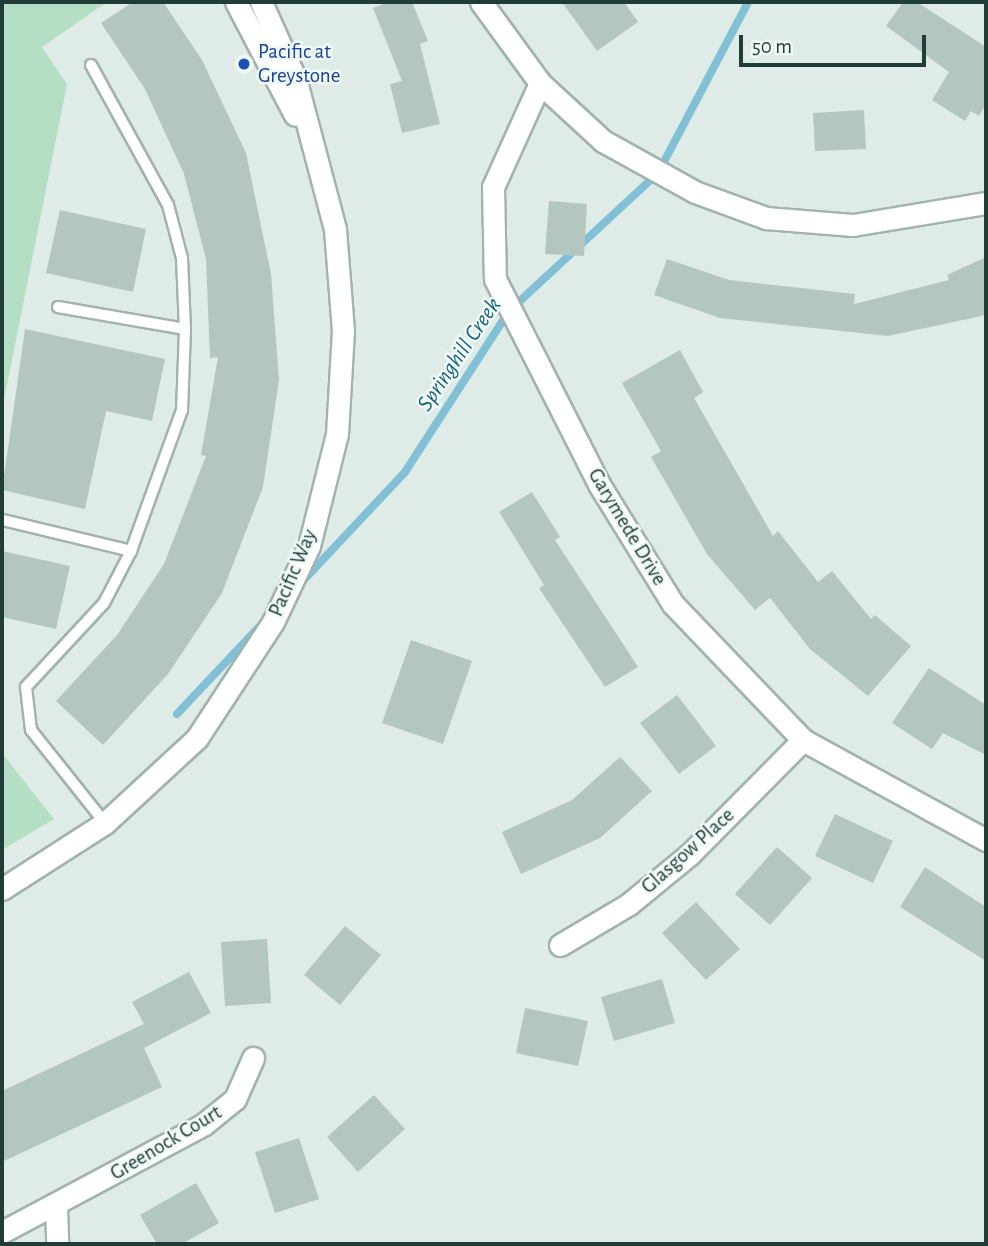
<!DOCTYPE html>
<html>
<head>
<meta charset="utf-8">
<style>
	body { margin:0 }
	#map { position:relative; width:988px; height:1246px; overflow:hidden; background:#dfebe7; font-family:"Alegreya Sans",sans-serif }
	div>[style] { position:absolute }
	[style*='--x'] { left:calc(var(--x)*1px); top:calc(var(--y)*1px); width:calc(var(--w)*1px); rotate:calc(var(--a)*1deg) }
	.green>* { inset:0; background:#b5dfc4 }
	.stream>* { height:8px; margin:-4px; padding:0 4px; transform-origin:4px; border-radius:4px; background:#82c1d5 }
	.building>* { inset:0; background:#b4c6c0 }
	.roads { filter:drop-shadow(2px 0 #a2b3af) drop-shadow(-2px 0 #a2b3af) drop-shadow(0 2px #a2b3af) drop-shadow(0 -2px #a2b3af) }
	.service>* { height:10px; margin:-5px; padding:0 5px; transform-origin:5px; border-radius:5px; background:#fff }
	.minor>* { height:21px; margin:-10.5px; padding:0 10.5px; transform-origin:10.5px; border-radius:10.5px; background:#fff }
	.secondary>* { height:21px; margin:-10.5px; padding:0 10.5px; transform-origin:10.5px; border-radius:10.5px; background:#fff }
	.dots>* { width:19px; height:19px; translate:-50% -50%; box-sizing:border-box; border:4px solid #eff8f4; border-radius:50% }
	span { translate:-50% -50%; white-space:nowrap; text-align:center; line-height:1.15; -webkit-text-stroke:5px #eff8f4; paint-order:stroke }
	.transit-label { font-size:21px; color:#164399 }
	.left { translate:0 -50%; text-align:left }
	.street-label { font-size:21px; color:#1f3c37 }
	.water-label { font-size:23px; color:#15627c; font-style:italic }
	.frame { position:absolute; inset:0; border:4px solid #1f3c37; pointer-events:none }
	.scale { position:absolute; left:739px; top:35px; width:187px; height:32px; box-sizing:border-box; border:4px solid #1f3c37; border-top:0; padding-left:9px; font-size:21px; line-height:24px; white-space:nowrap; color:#1f3c37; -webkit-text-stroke:5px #eff8f4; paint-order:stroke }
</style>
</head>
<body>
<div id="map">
	<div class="green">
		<div style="clip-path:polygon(2px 2px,107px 2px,42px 47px,67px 84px,2px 410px)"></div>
		<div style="clip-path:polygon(2px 753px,54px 819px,2px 850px)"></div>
	</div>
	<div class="stream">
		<div style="--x:299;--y:585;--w:155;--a:-46.8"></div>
		<div style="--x:405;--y:472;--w:192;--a:-57.1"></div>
		<div style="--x:509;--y:311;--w:203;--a:-42.8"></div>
		<div style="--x:658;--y:173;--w:193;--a:-62.2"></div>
		<div style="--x:177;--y:714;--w:120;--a:-46.7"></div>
	</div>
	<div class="building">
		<div style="clip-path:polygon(133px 2px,163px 2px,202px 60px,246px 153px,271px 274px,279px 380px,263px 487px,222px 593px,168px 674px,103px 745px,56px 701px,117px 635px,164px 564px,206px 456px,201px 455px,218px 357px,210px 358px,206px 259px,184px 174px,145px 89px,101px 23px)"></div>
		<div style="clip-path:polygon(389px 2px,412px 2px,428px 41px,420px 44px,440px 124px,402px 133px,390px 84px,402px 81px,373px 8px)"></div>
		<div style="clip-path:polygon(562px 2px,624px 2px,638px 22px,597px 51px)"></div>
		<div style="clip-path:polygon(903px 2px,917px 2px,986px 47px,986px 104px,979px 116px,971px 111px,965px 121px,932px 100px,949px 72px,886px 26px)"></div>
		<div style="clip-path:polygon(864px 110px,866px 149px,815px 151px,813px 113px)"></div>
		<div style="clip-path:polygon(549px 201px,587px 204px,584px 256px,545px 254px)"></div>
		<div style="clip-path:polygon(60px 210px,146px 229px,133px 292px,46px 273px)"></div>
		<div style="clip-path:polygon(986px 257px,986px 315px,888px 336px,720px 318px,654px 295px,667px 259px,729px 280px,855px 294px,854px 304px,949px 280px,947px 275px)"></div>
		<div style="clip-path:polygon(25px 329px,165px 359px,152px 421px,106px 411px,85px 509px,2px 490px)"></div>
		<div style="clip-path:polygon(680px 350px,703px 392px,694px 398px,773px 536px,778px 531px,818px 582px,832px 571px,871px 619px,875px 615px,911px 646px,868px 696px,810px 649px,770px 598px,755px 610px,707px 554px,651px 457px,661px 451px,622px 383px)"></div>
		<div style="clip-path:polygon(532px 492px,560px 537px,555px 540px,638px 667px,605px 687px,539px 588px,544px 585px,499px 512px)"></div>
		<div style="clip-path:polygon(2px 551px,70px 566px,56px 629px,2px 617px)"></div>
		<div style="clip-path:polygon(411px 640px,472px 661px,443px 744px,382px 723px)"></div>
		<div style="clip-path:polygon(929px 668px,986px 705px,986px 755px,943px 733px,932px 749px,892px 723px)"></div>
		<div style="clip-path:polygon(677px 695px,716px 746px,679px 774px,640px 723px)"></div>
		<div style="clip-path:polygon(620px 757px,652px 791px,600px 838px,521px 874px,502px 832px,572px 800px)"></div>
		<div style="clip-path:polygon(835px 814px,893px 841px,873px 883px,815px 856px)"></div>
		<div style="clip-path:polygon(777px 847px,812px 878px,770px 925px,735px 894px)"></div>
		<div style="clip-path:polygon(925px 867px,986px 907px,986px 961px,900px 907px)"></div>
		<div style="clip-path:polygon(696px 902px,740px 949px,706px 980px,662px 933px)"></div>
		<div style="clip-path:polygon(345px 926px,381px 955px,340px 1005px,304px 975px)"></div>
		<div style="clip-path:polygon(267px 939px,271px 1003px,225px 1006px,221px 942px)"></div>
		<div style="clip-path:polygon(189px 972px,211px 1013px,144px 1048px,162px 1087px,2px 1162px,2px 1091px,144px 1024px,132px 1002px)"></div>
		<div style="clip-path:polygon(662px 979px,675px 1023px,614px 1041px,601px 997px)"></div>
		<div style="clip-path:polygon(525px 1008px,588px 1021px,578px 1066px,516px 1053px)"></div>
		<div style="clip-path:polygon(374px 1095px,405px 1129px,358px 1172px,327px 1137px)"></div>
		<div style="clip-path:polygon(299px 1138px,319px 1199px,275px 1213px,255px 1152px)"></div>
		<div style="clip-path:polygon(196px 1183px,219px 1223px,182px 1244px,157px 1244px,140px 1215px)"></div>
	</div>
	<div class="roads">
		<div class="service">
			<div style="--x:91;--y:65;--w:160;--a:61.2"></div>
			<div style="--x:168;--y:205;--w:55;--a:75.2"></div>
			<div style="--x:182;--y:258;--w:71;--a:87.6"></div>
			<div style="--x:58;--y:307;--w:129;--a:9.8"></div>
			<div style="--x:185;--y:329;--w:81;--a:92.1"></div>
			<div style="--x:182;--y:410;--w:150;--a:109.9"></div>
			<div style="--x:131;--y:551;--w:59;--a:117.4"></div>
			<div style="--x:104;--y:603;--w:115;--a:132.9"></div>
			<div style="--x:26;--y:687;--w:43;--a:83.4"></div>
			<div style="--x:31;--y:730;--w:119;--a:51.5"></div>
			<div style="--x:3;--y:520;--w:132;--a:13.6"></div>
		</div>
		<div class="minor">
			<div style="--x:481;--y:2;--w:100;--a:53.9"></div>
			<div style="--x:540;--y:83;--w:86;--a:42.6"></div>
			<div style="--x:603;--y:141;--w:105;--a:29"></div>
			<div style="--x:695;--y:192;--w:76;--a:20.1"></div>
			<div style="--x:766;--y:218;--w:87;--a:4.6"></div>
			<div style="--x:853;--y:225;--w:135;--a:-9.4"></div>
			<div style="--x:540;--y:83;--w:114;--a:114.3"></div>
			<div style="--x:493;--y:187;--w:92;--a:88.8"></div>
			<div style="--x:495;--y:279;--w:232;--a:63.1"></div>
			<div style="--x:600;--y:486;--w:139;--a:58.3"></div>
			<div style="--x:673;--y:604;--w:188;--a:46.3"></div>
			<div style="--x:803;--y:740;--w:209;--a:28.7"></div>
			<div style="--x:560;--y:945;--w:80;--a:-30.7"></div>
			<div style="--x:629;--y:904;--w:79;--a:-39.3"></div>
			<div style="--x:690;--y:854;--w:161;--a:-45.3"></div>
			<div style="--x:56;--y:1207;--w:37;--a:88"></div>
			<div style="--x:2;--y:1232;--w:229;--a:-28.1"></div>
			<div style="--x:204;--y:1124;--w:40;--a:-39"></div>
			<div style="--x:235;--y:1099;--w:45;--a:-66.3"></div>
		</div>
		<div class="secondary">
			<div style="--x:236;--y:2;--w:127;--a:62.4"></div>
			<div style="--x:2;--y:889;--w:122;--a:-32.7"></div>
			<div style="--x:105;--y:823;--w:125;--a:-42.7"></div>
			<div style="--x:197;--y:738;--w:139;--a:-56.8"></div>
			<div style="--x:273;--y:622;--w:84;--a:-64.7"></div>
			<div style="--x:309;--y:546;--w:115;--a:-76"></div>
			<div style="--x:337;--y:434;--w:103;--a:-86.7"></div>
			<div style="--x:343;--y:331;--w:102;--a:-94.5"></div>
			<div style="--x:335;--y:229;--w:156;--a:-104.8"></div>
			<div style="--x:295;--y:78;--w:83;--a:-114.1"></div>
		</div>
	</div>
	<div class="dots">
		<div style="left:244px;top:64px;background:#1a4fb4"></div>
	</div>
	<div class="transit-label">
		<span class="left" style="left:258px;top:64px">Pacific at<br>Greystone</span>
	</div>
	<div class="street-label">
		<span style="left:627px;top:527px;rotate:59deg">Garymede Drive</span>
		<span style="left:293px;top:573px;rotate:-67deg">Pacific Way</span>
		<span style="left:688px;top:851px;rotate:-42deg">Glasgow Place</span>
		<span style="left:166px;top:1143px;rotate:-31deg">Greenock Court</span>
	</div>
	<div class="water-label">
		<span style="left:460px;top:355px;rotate:-56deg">Springhill Creek</span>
	</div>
	<div class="frame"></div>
	<div class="scale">50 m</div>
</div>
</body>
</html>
